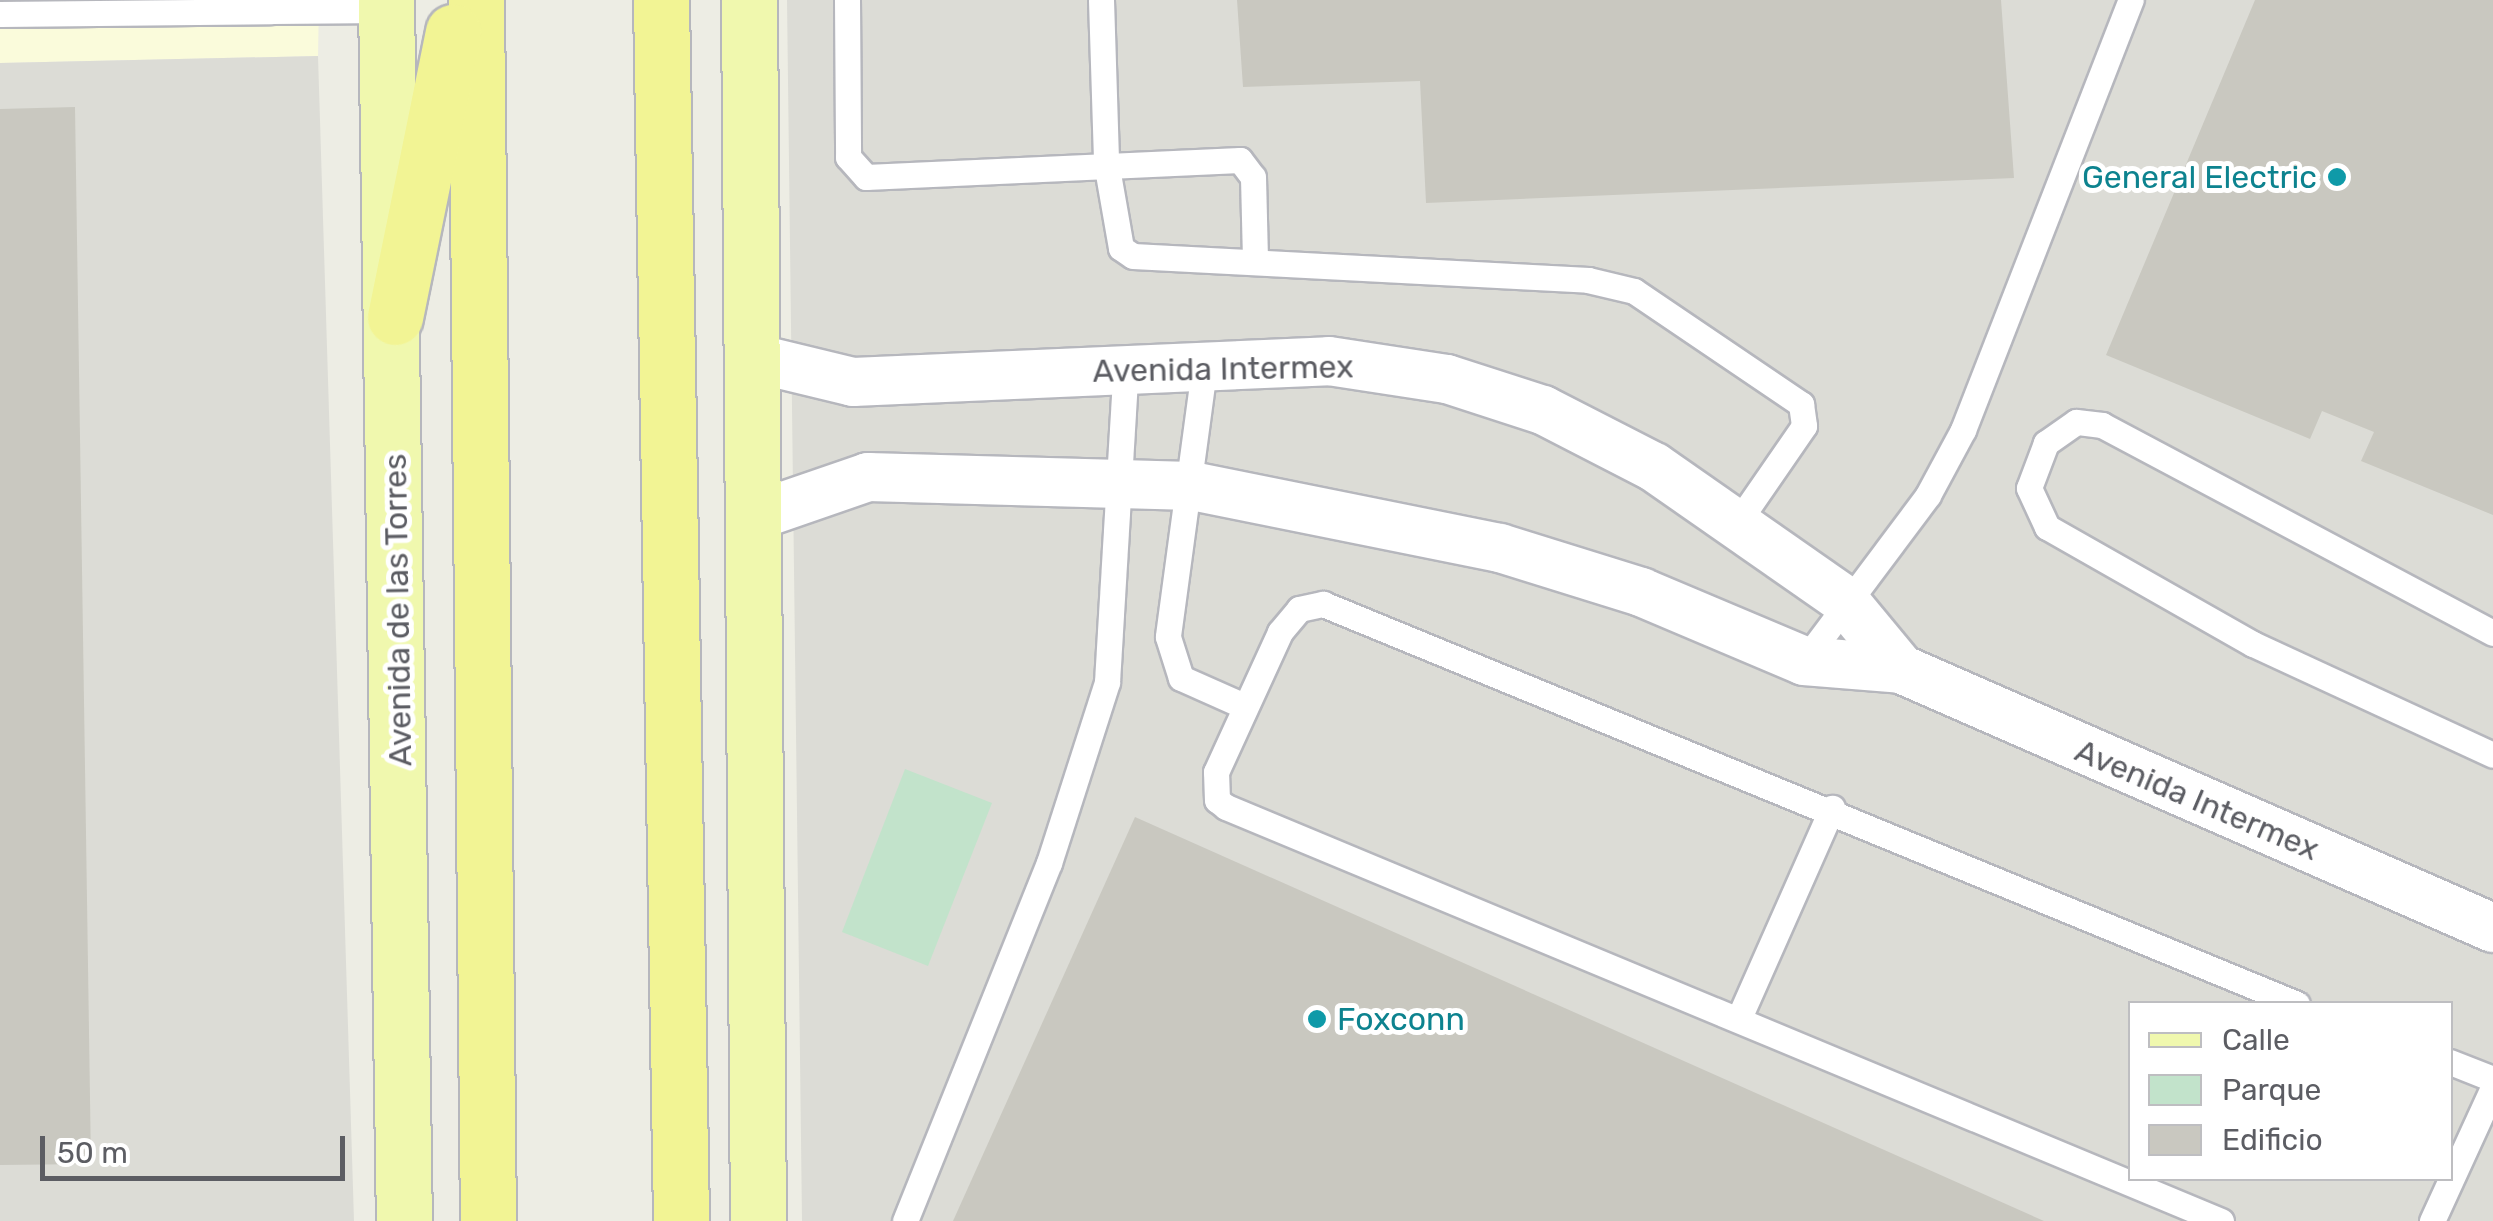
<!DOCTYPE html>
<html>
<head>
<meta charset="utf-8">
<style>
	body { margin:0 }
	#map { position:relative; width:2493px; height:1221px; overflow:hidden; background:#edede4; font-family:Rubik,sans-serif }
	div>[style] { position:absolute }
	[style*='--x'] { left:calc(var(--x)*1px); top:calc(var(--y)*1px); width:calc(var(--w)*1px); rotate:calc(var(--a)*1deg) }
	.commercial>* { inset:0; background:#fafbdb }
	.industrial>* { inset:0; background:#dcdcd6 }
	.green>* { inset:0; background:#c2e3cb }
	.building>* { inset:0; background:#c9c8c0 }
	.roads { filter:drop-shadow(2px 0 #b6b7bd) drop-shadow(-2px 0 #b6b7bd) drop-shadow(0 2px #b6b7bd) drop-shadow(0 -2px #b6b7bd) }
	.lane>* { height:25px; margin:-12.5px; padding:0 12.5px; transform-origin:12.5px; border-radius:12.5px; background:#fff }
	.street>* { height:48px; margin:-24px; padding:0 24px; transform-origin:24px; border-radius:24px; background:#fff }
	.primary>* { height:55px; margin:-27.5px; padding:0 27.5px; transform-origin:27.5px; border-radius:27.5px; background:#f0f8ae }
	.highway>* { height:55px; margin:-27.5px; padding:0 27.5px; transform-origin:27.5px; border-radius:27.5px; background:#f2f494 }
	.dots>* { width:28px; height:28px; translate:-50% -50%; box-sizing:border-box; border:5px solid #fff; border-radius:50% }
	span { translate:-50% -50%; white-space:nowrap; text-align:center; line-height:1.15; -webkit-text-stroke:10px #fff; paint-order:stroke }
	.culture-label { font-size:32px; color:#0d838f }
	.right { translate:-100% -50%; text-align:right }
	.left { translate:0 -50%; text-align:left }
	.street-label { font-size:32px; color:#5c5d63 }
	.legend { position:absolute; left:2128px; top:1001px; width:325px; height:180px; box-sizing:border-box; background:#fff; border:2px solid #bebec1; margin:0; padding:12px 18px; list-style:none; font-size:30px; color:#5c5d63 }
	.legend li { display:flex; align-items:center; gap:20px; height:50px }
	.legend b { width:50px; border:2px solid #bebec1 }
	.scale { position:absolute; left:40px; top:1136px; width:305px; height:45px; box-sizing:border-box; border:5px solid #5c5d63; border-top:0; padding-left:12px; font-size:30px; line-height:35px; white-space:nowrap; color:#5c5d63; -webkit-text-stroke:8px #fff; paint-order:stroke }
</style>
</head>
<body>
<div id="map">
	<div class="commercial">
		<div style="clip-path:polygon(0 0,319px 0,318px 56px,0 63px)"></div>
	</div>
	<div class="industrial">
		<div style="clip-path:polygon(evenodd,787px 0,2493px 0,2493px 1221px,802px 1221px,787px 0,2130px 1004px,2450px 1004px,2450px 1178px,2130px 1178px,2130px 1004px)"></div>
		<div style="clip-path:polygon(318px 56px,354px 1221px,0 1221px,0 63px)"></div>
	</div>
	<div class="green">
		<div style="clip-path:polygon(905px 769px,992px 803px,928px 966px,842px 932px)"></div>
	</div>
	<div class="building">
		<div style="clip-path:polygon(1237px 0,2001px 0,2014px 178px,1426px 203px,1420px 81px,1243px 87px)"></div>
		<div style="clip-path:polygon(2255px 0,2493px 0,2493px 515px,2361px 461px,2374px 432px,2322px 411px,2310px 439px,2106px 355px)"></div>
		<div style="clip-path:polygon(75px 107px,91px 1164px,0 1165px,0 109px)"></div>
		<div style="clip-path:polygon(1135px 817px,2044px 1221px,953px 1221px)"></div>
	</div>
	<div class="roads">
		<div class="lane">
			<div style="--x:271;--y:0;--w:11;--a:90"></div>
			<div style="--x:271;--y:11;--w:115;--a:-0.5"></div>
			<div style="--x:847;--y:0;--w:157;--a:89.6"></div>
			<div style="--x:848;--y:157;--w:27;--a:48"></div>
			<div style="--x:866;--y:177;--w:374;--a:-2.6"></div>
			<div style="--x:1240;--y:160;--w:21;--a:53"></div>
			<div style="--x:1253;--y:177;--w:81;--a:88.6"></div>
			<div style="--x:1101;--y:0;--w:162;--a:88.2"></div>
			<div style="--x:1106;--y:162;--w:87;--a:80.1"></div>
			<div style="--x:1121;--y:248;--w:14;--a:34"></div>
			<div style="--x:1133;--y:256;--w:456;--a:3"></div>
			<div style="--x:1588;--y:280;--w:47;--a:13.4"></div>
			<div style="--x:1634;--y:291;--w:202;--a:34.1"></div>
			<div style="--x:1801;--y:404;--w:22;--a:82"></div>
			<div style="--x:1804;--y:426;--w:118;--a:124.6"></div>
			<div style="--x:0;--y:14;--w:271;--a:-0.6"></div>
			<div style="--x:1205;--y:362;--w:277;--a:97.7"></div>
			<div style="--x:1168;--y:637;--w:43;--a:72.4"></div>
			<div style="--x:1181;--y:678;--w:67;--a:23.9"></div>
			<div style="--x:2493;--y:633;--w:443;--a:-152"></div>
			<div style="--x:2102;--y:425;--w:26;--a:-173"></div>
			<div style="--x:2076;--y:422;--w:37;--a:145"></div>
			<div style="--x:2046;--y:443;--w:48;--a:110.7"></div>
			<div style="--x:2029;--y:488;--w:43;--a:65.2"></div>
			<div style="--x:2047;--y:527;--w:237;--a:29.6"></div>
			<div style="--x:2253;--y:644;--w:264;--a:24.8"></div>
			<div style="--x:1804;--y:661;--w:207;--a:-53.2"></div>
			<div style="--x:1928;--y:495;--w:74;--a:-61.7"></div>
			<div style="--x:1963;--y:430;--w:462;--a:-68.7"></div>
			<div style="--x:1739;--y:1018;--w:230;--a:-66.1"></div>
			<div style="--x:2450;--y:1062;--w:46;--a:21.6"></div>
			<div style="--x:905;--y:1221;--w:386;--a:-68.1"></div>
			<div style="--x:1049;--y:863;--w:190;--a:-72.2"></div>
			<div style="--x:1107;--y:682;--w:317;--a:-86.6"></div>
			<div style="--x:2221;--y:1221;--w:1078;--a:-157.41"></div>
			<div style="--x:1226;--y:807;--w:11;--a:-142"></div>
			<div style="--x:1217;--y:800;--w:28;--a:-92"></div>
			<div style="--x:1216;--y:772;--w:154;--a:-65.4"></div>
			<div style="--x:1280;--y:632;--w:30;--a:-50"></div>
			<div style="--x:1299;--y:609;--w:25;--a:-12"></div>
			<div style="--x:1323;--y:604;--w:1053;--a:22.33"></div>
			<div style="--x:2432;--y:1221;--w:146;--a:-65.4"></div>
		</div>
		<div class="street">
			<div style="--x:754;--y:358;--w:102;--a:13.6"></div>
			<div style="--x:853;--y:382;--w:476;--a:-2.5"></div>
			<div style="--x:1329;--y:361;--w:119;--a:8.7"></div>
			<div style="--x:1447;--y:379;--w:101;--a:17.9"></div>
			<div style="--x:1543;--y:410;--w:125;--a:27.2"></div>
			<div style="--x:1654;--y:467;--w:231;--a:34.9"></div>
			<div style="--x:1843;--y:599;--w:91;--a:50.4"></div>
			<div style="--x:755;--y:516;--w:120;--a:-19"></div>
			<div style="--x:868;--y:477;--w:324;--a:1.6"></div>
			<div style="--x:1192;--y:486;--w:314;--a:11.4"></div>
			<div style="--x:1500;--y:548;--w:148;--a:17.3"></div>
			<div style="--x:1641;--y:592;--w:177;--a:22.9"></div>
			<div style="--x:1804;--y:661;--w:97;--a:4.7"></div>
			<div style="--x:1901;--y:669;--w:646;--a:23.63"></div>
		</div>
		<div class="primary">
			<div style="--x:386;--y:0;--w:1221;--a:89.16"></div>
			<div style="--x:749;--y:0;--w:1221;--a:89.58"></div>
		</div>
		<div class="highway">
			<div style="--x:476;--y:0;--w:1221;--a:89.44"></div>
			<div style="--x:661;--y:0;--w:1221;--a:89.06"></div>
			<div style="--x:395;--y:317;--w:291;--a:-78.5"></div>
		</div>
	</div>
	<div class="dots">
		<div style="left:2337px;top:177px;background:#0f9aa8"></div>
		<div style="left:1317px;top:1019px;background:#0f9aa8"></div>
	</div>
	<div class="culture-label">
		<span class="right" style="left:2317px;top:177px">General Electric</span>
		<span class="left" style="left:1337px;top:1019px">Foxconn</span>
	</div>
	<div class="street-label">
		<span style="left:1223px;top:369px;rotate:-1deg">Avenida Intermex</span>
		<span style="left:398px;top:610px;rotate:-91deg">Avenida de las Torres</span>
		<span style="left:2197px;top:800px;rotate:23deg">Avenida Intermex</span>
	</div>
	<ul class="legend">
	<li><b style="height:12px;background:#f0f8ae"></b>Calle</li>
	<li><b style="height:28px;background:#c2e3cb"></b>Parque</li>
	<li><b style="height:28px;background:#c9c8c0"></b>Edificio</li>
	</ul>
	<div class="scale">50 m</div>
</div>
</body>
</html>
